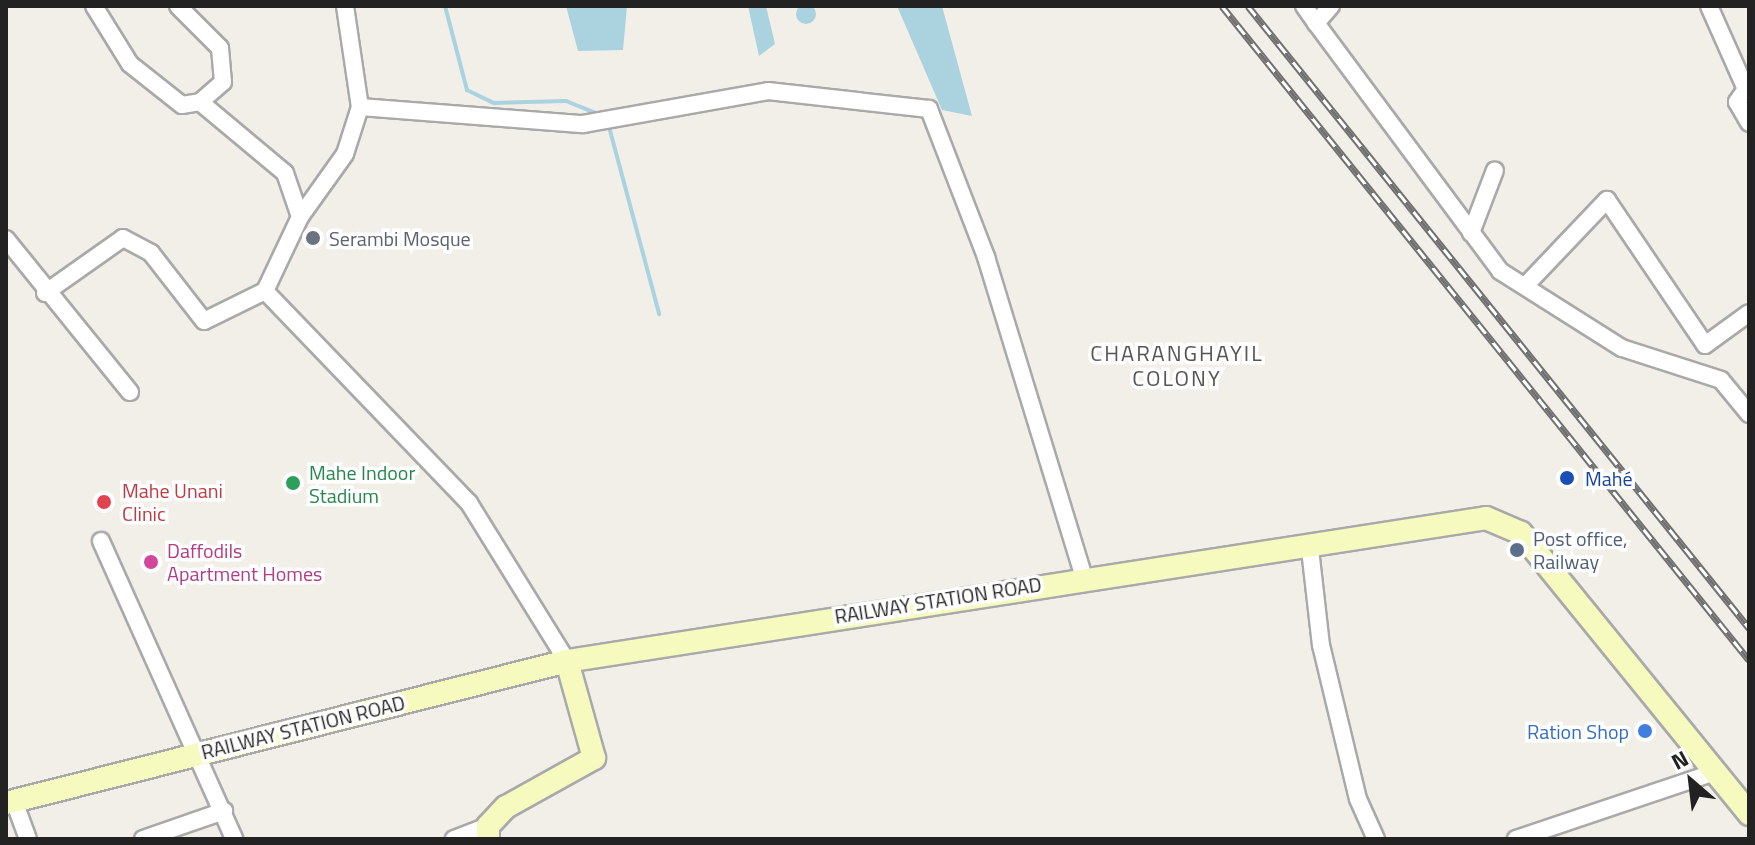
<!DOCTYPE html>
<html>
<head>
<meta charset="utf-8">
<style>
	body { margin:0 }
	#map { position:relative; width:1755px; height:845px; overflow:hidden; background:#f2efe9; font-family:"Titillium Web",sans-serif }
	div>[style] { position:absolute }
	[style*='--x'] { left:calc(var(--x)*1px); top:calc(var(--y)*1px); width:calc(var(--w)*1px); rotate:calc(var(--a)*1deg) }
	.water>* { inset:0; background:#aad3df }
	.round { border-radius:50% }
	.stream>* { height:4px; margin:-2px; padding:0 2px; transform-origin:2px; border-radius:2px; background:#aad3df }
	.roads { filter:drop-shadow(2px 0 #a9a9a9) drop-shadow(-2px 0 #a9a9a9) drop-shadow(0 2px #a9a9a9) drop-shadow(0 -2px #a9a9a9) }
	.street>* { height:16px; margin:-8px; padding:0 8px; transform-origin:8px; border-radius:8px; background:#fff }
	.secondary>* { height:22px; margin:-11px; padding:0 11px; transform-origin:11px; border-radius:11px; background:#f7fabf }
	.rail>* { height:7px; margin-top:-3.5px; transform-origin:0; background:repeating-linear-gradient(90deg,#fff 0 12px,#707070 0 24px); box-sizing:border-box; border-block:2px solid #707070 }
	.dots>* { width:22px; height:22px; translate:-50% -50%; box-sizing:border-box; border:4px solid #fff; border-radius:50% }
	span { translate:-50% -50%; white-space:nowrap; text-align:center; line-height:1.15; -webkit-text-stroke:7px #fff; paint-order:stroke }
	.worship-label { font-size:20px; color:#5b616d }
	.left { translate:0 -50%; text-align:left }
	.leisure-label { font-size:20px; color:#27864d }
	.transit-label { font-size:20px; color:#164399 }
	.health-label { font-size:20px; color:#be3a42 }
	.service-label { font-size:20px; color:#4e5e75 }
	.hotel-label { font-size:20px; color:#b23c85 }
	.street-label { font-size:20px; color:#222 }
	.shop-label { font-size:20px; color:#366cbe }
	.right { translate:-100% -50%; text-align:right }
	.neighbourhood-label { font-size:22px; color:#555; letter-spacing:2px }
	.frame { position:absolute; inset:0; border:8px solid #222; pointer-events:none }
	.north { position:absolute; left:1651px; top:741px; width:80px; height:80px; -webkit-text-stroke:6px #fff; paint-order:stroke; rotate:332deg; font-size:22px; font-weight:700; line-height:32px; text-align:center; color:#222 }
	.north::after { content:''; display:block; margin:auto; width:28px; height:36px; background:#222; clip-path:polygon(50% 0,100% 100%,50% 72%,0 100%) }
</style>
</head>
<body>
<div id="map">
	<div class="water">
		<div class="round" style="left:796px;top:4px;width:20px;height:20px"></div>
		<div style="clip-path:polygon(566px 6px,627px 6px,623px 50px,578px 51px)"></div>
		<div style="clip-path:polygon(748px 6px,766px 6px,775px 44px,759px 56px)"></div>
		<div style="clip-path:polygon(897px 6px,942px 6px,972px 116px,942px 110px)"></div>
	</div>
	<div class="stream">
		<div style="--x:445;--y:6;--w:87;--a:75.3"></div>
		<div style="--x:467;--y:90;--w:30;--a:26"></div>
		<div style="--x:494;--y:103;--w:72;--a:-1.6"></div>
		<div style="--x:566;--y:101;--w:37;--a:22"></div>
		<div style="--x:608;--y:123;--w:198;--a:75"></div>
	</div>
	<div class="roads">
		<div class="street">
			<div style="--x:94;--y:6;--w:68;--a:58.2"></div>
			<div style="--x:130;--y:64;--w:66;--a:38.3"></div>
			<div style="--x:182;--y:105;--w:18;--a:-9"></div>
			<div style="--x:178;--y:6;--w:59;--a:45"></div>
			<div style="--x:220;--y:48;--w:34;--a:85"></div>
			<div style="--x:223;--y:82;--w:30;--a:139"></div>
			<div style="--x:200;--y:102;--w:111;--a:39.9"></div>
			<div style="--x:285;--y:173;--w:46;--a:71.2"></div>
			<div style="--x:345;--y:6;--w:102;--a:81.6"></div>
			<div style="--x:360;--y:107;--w:49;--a:107.7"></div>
			<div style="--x:345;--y:154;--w:77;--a:125.5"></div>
			<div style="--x:300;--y:217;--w:82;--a:115.3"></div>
			<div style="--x:265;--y:291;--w:294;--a:46.1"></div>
			<div style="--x:469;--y:503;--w:186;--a:58.2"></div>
			<div style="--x:1304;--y:6;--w:21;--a:55"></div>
			<div style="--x:1331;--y:6;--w:23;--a:131"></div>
			<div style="--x:1316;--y:23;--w:309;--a:53.4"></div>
			<div style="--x:1500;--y:271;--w:144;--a:32.3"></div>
			<div style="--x:1622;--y:348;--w:104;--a:17.9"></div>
			<div style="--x:1721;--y:380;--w:44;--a:50.5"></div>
			<div style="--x:1709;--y:6;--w:91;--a:66"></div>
			<div style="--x:1746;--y:89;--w:16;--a:125"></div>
			<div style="--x:1737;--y:102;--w:24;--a:60"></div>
			<div style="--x:360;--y:107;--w:224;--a:4.4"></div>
			<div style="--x:583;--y:124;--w:188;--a:-10.1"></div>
			<div style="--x:768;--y:91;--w:162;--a:6.4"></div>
			<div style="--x:929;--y:109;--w:159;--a:68.9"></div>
			<div style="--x:986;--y:257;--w:335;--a:73"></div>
			<div style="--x:1471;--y:233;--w:67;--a:-69.1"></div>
			<div style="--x:6;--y:239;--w:197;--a:51"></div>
			<div style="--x:1525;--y:286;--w:119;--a:-46.4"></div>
			<div style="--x:1607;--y:200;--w:175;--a:55.9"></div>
			<div style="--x:1705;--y:345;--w:54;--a:-36"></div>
			<div style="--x:45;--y:293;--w:95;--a:-35.2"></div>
			<div style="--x:123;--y:238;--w:32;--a:28"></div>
			<div style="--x:151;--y:253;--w:86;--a:52.1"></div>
			<div style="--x:204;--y:321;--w:68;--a:-26.2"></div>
			<div style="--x:101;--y:541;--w:326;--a:65.9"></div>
			<div style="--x:1310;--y:549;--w:97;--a:83.5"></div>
			<div style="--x:1321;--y:645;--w:158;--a:76.5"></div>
			<div style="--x:1358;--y:799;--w:44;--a:65.8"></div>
			<div style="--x:14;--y:801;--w:40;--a:69.8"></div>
			<div style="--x:143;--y:839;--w:86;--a:-19.1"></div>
			<div style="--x:454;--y:839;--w:36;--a:-21"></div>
			<div style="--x:1516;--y:839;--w:210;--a:-18.6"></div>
		</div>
		<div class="secondary">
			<div style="--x:6;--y:803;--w:579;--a:-14.2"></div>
			<div style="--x:567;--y:661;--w:930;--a:-8.84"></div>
			<div style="--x:1486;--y:518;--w:38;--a:23"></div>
			<div style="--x:1521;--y:533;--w:362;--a:50.9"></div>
			<div style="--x:488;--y:839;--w:13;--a:-90"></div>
			<div style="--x:488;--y:826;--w:26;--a:-47"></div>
			<div style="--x:506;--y:807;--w:101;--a:-29.1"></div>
			<div style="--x:594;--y:758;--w:101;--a:-105.6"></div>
		</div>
	</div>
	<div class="rail">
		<div style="--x:1222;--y:6;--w:840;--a:51.14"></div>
		<div style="--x:1248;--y:6;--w:799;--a:51.15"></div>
	</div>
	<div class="dots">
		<div style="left:313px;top:238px;background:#6b7280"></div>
		<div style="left:1567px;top:478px;background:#1a4fb4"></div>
		<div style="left:293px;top:483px;background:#2e9e5b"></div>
		<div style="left:104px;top:502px;background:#e0444e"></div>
		<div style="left:1517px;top:550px;background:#5c6f8a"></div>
		<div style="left:151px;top:562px;background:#d1479c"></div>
		<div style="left:1645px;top:731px;background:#3f7fe0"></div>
	</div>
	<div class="worship-label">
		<span class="left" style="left:329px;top:238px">Serambi Mosque</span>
	</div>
	<div class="leisure-label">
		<span class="left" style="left:309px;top:484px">Mahe Indoor<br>Stadium</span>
	</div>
	<div class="transit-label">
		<span class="left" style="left:1585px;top:478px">Mahé</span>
	</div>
	<div class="health-label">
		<span class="left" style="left:122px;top:502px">Mahe Unani<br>Clinic</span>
	</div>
	<div class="service-label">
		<span class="left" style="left:1533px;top:550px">Post office,<br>Railway</span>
	</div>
	<div class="hotel-label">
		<span class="left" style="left:167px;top:562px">Daffodils<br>Apartment Homes</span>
	</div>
	<div class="street-label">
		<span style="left:938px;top:600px;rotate:-9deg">RAILWAY STATION ROAD</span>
		<span style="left:303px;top:727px;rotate:-14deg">RAILWAY STATION ROAD</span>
	</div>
	<div class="shop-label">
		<span class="right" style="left:1629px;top:731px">Ration Shop</span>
	</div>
	<div class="neighbourhood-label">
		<span style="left:1177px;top:366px">CHARANGHAYIL<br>COLONY</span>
	</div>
	<div class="frame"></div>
	<div class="north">N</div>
</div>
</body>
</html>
